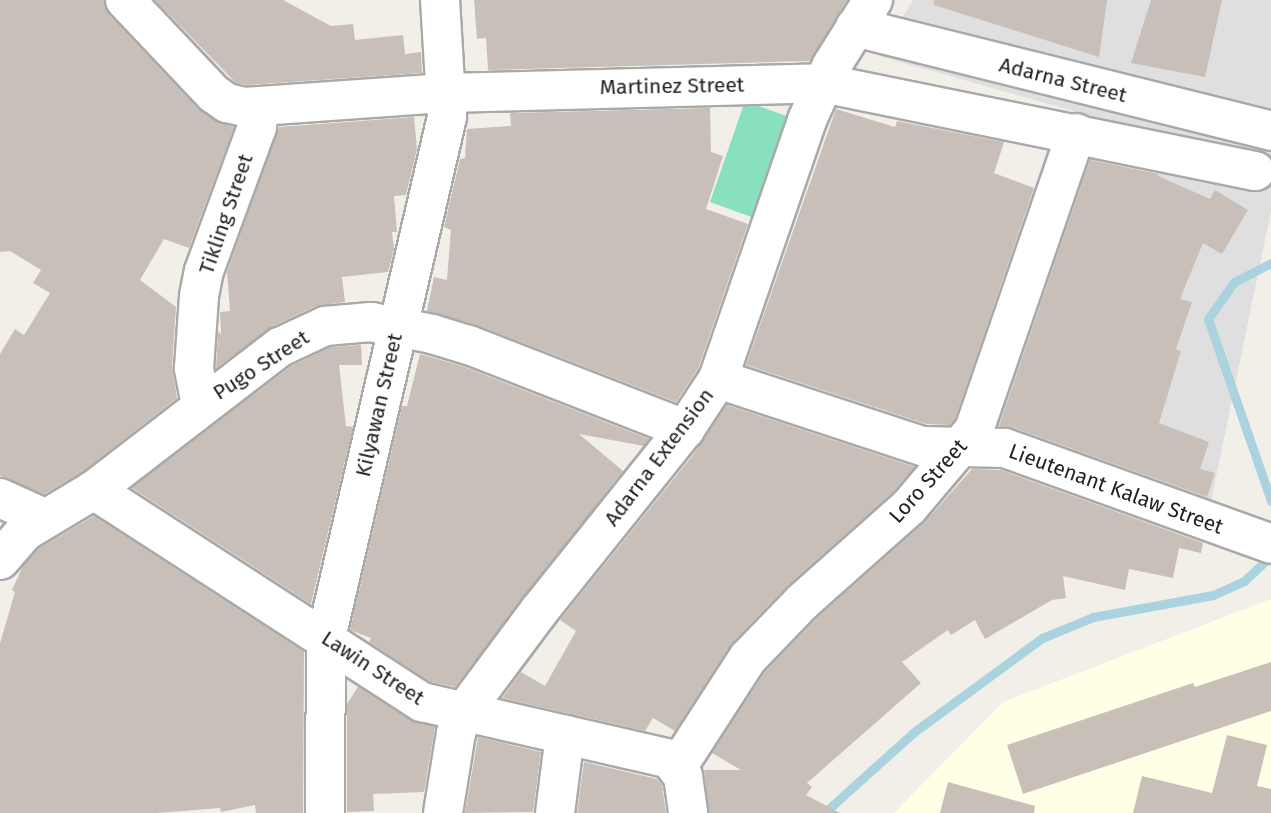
<!DOCTYPE html>
<html>
<head>
<meta charset="utf-8">
<style>
	body { margin:0 }
	#map { position:relative; width:1271px; height:813px; overflow:hidden; background:#f2efe9; font-family:"Fira Sans",sans-serif }
	div>[style] { position:absolute }
	[style*='--x'] { left:calc(var(--x)*1px); top:calc(var(--y)*1px); width:calc(var(--w)*1px); rotate:calc(var(--a)*1deg) }
	.residential>* { inset:0; background:#e0dfdf }
	.education>* { inset:0; background:#ffffe5 }
	.pitch>* { inset:0; background:#88e0be }
	.stream>* { height:9px; margin:-4.5px; padding:0 4.5px; transform-origin:4.5px; border-radius:4.5px; background:#aad3df }
	.building>* { inset:0; background:#c7bfb8 }
	.roads { filter:drop-shadow(2px 0 #a9a9a9) drop-shadow(-2px 0 #a9a9a9) drop-shadow(0 2px #a9a9a9) drop-shadow(0 -2px #a9a9a9) }
	.minor>* { height:38px; margin:-19px; padding:0 19px; transform-origin:19px; border-radius:19px; background:#fff }
	span { translate:-50% -50%; white-space:nowrap; text-align:center; line-height:1.15; -webkit-text-stroke:7px #fff; paint-order:stroke }
	.street-label { font-size:21px; color:#222 }
</style>
</head>
<body>
<div id="map">
	<div class="residential">
		<div style="clip-path:polygon(913px 0,1271px 0,1271px 167px,879px 56px)"></div>
		<div style="clip-path:polygon(1080px 142px,1271px 185px,1271px 211px,1209px 511px,977px 431px)"></div>
	</div>
	<div class="education">
		<div style="clip-path:polygon(1271px 599px,1271px 813px,894px 813px,1003px 702px)"></div>
	</div>
	<div class="pitch">
		<div style="clip-path:polygon(745px 101px,806px 123px,771px 224px,710px 202px)"></div>
	</div>
	<div class="stream">
		<div style="--x:1271;--y:263;--w:42;--a:152.8"></div>
		<div style="--x:1234;--y:282;--w:45;--a:125.1"></div>
		<div style="--x:1208;--y:319;--w:193;--a:70.9"></div>
		<div style="--x:824;--y:813;--w:121;--a:-42"></div>
		<div style="--x:914;--y:732;--w:159;--a:-36.3"></div>
		<div style="--x:1042;--y:638;--w:55;--a:-22.4"></div>
		<div style="--x:1093;--y:617;--w:122;--a:-10.4"></div>
		<div style="--x:1213;--y:595;--w:34;--a:-24"></div>
		<div style="--x:1244;--y:581;--w:26;--a:-43"></div>
		<div style="--x:1263;--y:563;--w:13;--a:-72"></div>
	</div>
	<div class="building">
		<div style="clip-path:polygon(0 0,104px 0,109px 15px,198px 109px,215px 121px,234px 127px,189px 248px,164px 239px,140px 280px,176px 307px,172px 367px,177px 398px,82px 472px,44px 494px,0 476px,0 354px,15px 329px,24px 335px,50px 293px,33px 283px,41px 270px,10px 251px,0 252px)"></div>
		<div style="clip-path:polygon(155px 0,283px 0,331px 26px,353px 24px,355px 40px,403px 35px,405px 54px,421px 52px,422px 73px,247px 85px,236px 83px)"></div>
		<div style="clip-path:polygon(474px 0,847px 0,810px 61px,488px 70px,486px 38px,477px 39px)"></div>
		<div style="clip-path:polygon(934px 0,1107px 0,1099px 57px,934px 5px)"></div>
		<div style="clip-path:polygon(1151px 0,1222px 0,1205px 77px,1131px 63px)"></div>
		<div style="clip-path:polygon(710px 108px,711px 152px,723px 156px,706px 209px,748px 224px,698px 369px,676px 402px,477px 325px,427px 311px,434px 277px,447px 280px,451px 230px,444px 227px,460px 159px,465px 158px,467px 129px,511px 126px,510px 113px)"></div>
		<div style="clip-path:polygon(836px 109px,895px 127px,897px 121px,1004px 142px,994px 173px,1034px 188px,955px 419px,950px 425px,926px 424px,746px 365px)"></div>
		<div style="clip-path:polygon(414px 117px,417px 149px,406px 195px,394px 196px,397px 232px,392px 232px,394px 249px,388px 272px,342px 277px,345px 302px,316px 306px,271px 327px,216px 368px,218px 332px,221px 334px,220px 312px,230px 311px,227px 272px,279px 127px)"></div>
		<div style="clip-path:polygon(1090px 160px,1158px 174px,1158px 176px,1210px 199px,1215px 190px,1248px 210px,1222px 254px,1203px 243px,1180px 299px,1192px 302px,1176px 349px,1181px 351px,1159px 423px,1209px 442px,1200px 469px,1215px 473px,1207px 497px,1012px 427px,999px 426px)"></div>
		<div style="clip-path:polygon(361px 345px,362px 365px,339px 365px,346px 426px,353px 427px,311px 604px,132px 488px,291px 366px,331px 347px)"></div>
		<div style="clip-path:polygon(420px 354px,462px 366px,649px 439px,644px 446px,579px 434px,623px 471px,455px 687px,431px 682px,369px 642px,371px 638px,350px 630px,402px 406px,407px 406px)"></div>
		<div style="clip-path:polygon(727px 405px,915px 467px,893px 492px,787px 586px,732px 643px,675px 731px,653px 718px,645px 731px,502px 698px,521px 672px,545px 686px,576px 631px,560px 620px,693px 455px)"></div>
		<div style="clip-path:polygon(972px 469px,1001px 470px,1203px 543px,1201px 553px,1179px 548px,1173px 578px,1129px 569px,1125px 590px,1063px 576px,1066px 598px,1052px 600px,985px 639px,975px 620px,951px 635px,948px 630px,902px 662px,921px 683px,807px 783px,812px 787px,806px 795px,840px 813px,709px 813px,704px 770px,741px 770px,712px 753px,765px 672px,817px 618px,924px 523px)"></div>
		<div style="clip-path:polygon(94px 516px,304px 652px,303px 813px,256px 813px,255px 805px,221px 812px,220px 808px,157px 813px,0 813px,0 643px,15px 592px,12px 590px,23px 566px,38px 549px)"></div>
		<div style="clip-path:polygon(1271px 662px,1271px 711px,1023px 794px,1007px 745px,1193px 683px,1195px 687px)"></div>
		<div style="clip-path:polygon(358px 687px,410px 720px,435px 727px,424px 792px,373px 794px,374px 811px,347px 812px,347px 704px)"></div>
		<div style="clip-path:polygon(1227px 735px,1267px 745px,1257px 786px,1271px 789px,1271px 813px,1133px 813px,1142px 776px,1212px 793px)"></div>
		<div style="clip-path:polygon(478px 737px,541px 752px,533px 812px,465px 813px)"></div>
		<div style="clip-path:polygon(584px 762px,657px 779px,662px 785px,666px 813px,577px 813px)"></div>
		<div style="clip-path:polygon(948px 782px,1035px 806px,1034px 813px,940px 813px)"></div>
	</div>
	<div class="roads">
		<div class="minor">
			<div style="--x:125;--y:0;--w:129;--a:46.6"></div>
			<div style="--x:214;--y:94;--w:16;--a:35"></div>
			<div style="--x:227;--y:103;--w:18;--a:13"></div>
			<div style="--x:245;--y:107;--w:202;--a:-4"></div>
			<div style="--x:447;--y:93;--w:375;--a:-1.5"></div>
			<div style="--x:822;--y:83;--w:442;--a:11.5"></div>
			<div style="--x:855;--y:27;--w:429;--a:14"></div>
			<div style="--x:718;--y:379;--w:215;--a:18.2"></div>
			<div style="--x:922;--y:446;--w:83;--a:1.4"></div>
			<div style="--x:1005;--y:448;--w:283;--a:19.8"></div>
			<div style="--x:201;--y:405;--w:38;--a:-101"></div>
			<div style="--x:194;--y:368;--w:72;--a:-86"></div>
			<div style="--x:199;--y:296;--w:25;--a:-79"></div>
			<div style="--x:204;--y:271;--w:153;--a:-69.8"></div>
			<div style="--x:257;--y:127;--w:20;--a:-84"></div>
			<div style="--x:94;--y:490;--w:391;--a:32.9"></div>
			<div style="--x:422;--y:702;--w:254;--a:12.9"></div>
			<div style="--x:670;--y:759;--w:21;--a:53"></div>
			<div style="--x:683;--y:776;--w:37;--a:82"></div>
			<div style="--x:0;--y:498;--w:48;--a:24.4"></div>
			<div style="--x:0;--y:560;--w:37;--a:-49"></div>
			<div style="--x:24;--y:532;--w:82;--a:-31"></div>
			<div style="--x:94;--y:490;--w:235;--a:-37.6"></div>
			<div style="--x:280;--y:347;--w:50;--a:-25"></div>
			<div style="--x:325;--y:326;--w:46;--a:-5"></div>
			<div style="--x:371;--y:322;--w:62;--a:11.1"></div>
			<div style="--x:432;--y:334;--w:39;--a:17"></div>
			<div style="--x:469;--y:345;--w:232;--a:21.3"></div>
			<div style="--x:678;--y:766;--w:129;--a:-57.1"></div>
			<div style="--x:748;--y:658;--w:78;--a:-46"></div>
			<div style="--x:802;--y:602;--w:143;--a:-41.6"></div>
			<div style="--x:909;--y:507;--w:101;--a:-49.8"></div>
			<div style="--x:974;--y:430;--w:314;--a:-71"></div>
			<div style="--x:325;--y:813;--w:175;--a:-89.7"></div>
			<div style="--x:326;--y:638;--w:535;--a:-76.93"></div>
			<div style="--x:447;--y:117;--w:117;--a:-93.4"></div>
			<div style="--x:443;--y:813;--w:81;--a:-80.8"></div>
			<div style="--x:456;--y:733;--w:21;--a:-71"></div>
			<div style="--x:463;--y:713;--w:127;--a:-53.3"></div>
			<div style="--x:539;--y:611;--w:233;--a:-51.3"></div>
			<div style="--x:685;--y:429;--w:60;--a:-56.6"></div>
			<div style="--x:718;--y:379;--w:274;--a:-71"></div>
			<div style="--x:807;--y:120;--w:60;--a:-65.6"></div>
			<div style="--x:832;--y:65;--w:77;--a:-57.8"></div>
			<div style="--x:555;--y:813;--w:79;--a:-82.7"></div>
		</div>
	</div>
	<div class="street-label">
		<span style="left:1063px;top:80px;rotate:14deg">Adarna Street</span>
		<span style="left:672px;top:86px;rotate:-1deg">Martinez Street</span>
		<span style="left:226px;top:214px;rotate:-71deg">Tikling Street</span>
		<span style="left:261px;top:365px;rotate:-33deg">Pugo Street</span>
		<span style="left:379px;top:405px;rotate:-77deg">Kilyawan Street</span>
		<span style="left:659px;top:457px;rotate:-53deg">Adarna Extension</span>
		<span style="left:928px;top:481px;rotate:-48deg">Loro Street</span>
		<span style="left:1116px;top:489px;rotate:20deg">Lieutenant Kalaw Street</span>
		<span style="left:373px;top:668px;rotate:33deg">Lawin Street</span>
	</div>
</div>
</body>
</html>
